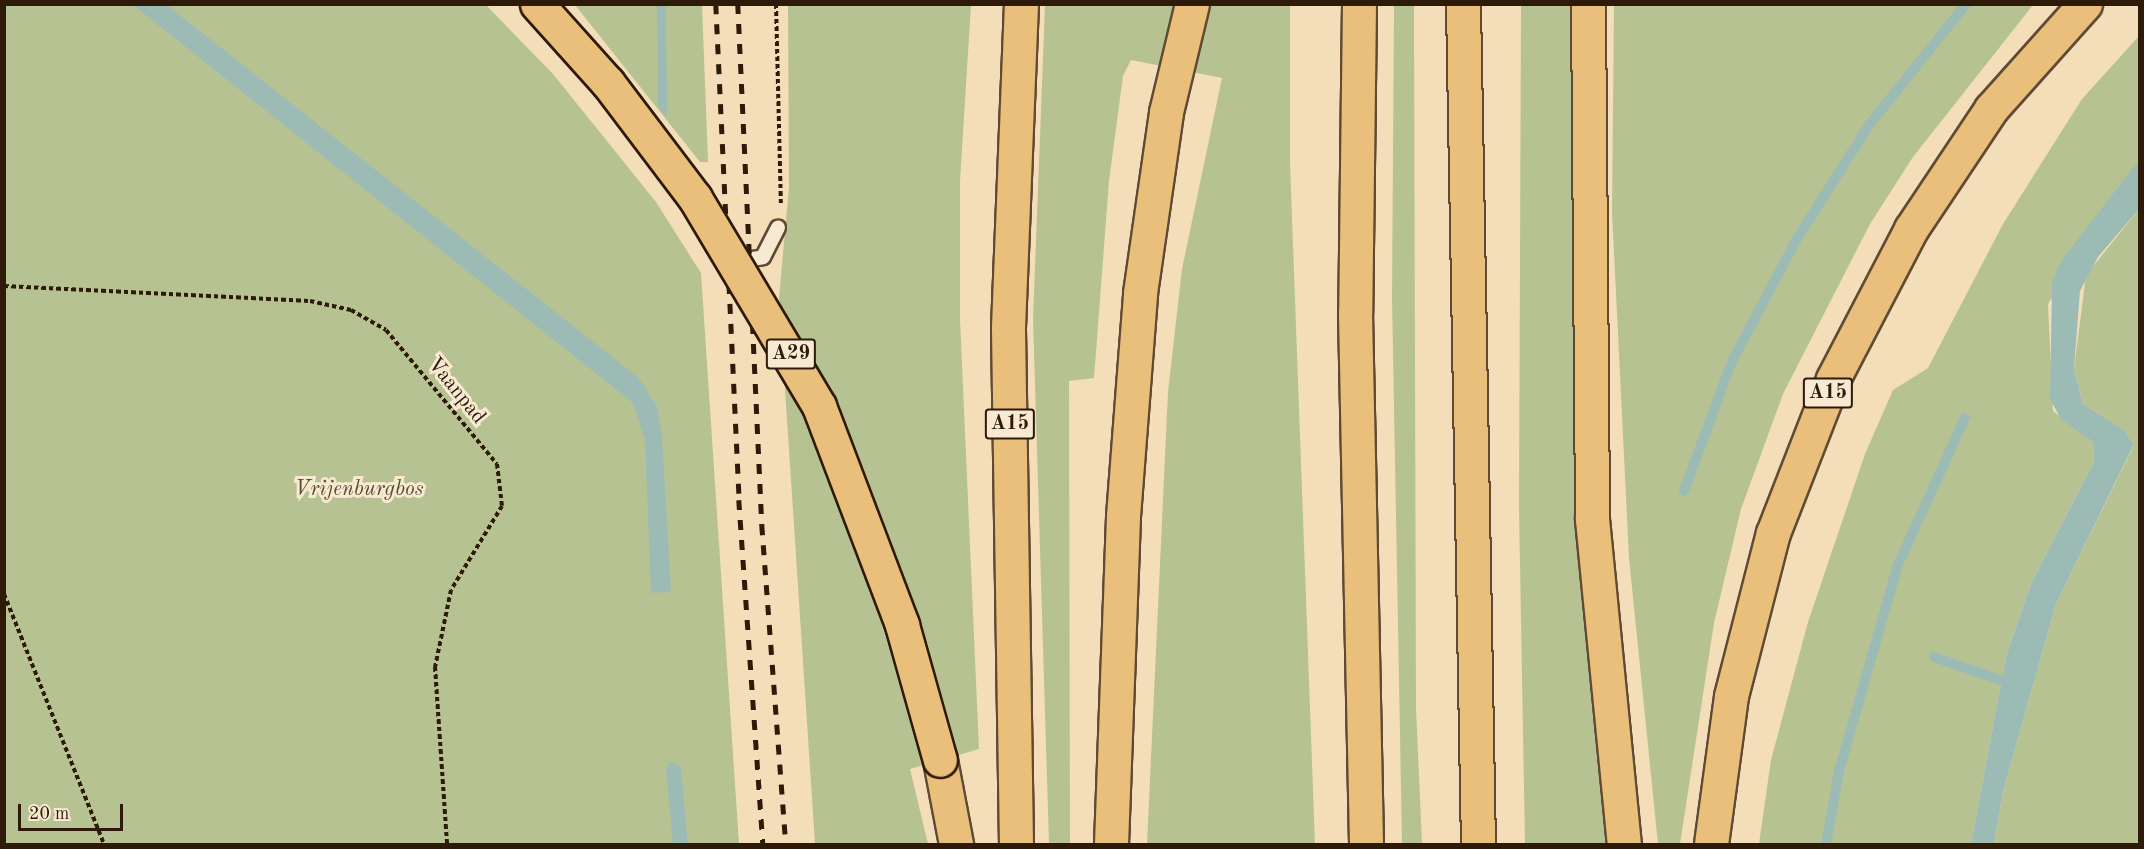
<!DOCTYPE html>
<html>
<head>
<meta charset="utf-8">
<style>
	body { margin:0 }
	#map { position:relative; width:2144px; height:849px; overflow:hidden; background:#f4deb9; font-family:"Old Standard TT",serif }
	div>[style] { position:absolute }
	[style*='--x'] { left:calc(var(--x)*1px); top:calc(var(--y)*1px); width:calc(var(--w)*1px); rotate:calc(var(--a)*1deg) }
	.green>* { inset:0; background:#b7c292 }
	.water>* { inset:0; background:#9dbbb5 }
	.stream>* { height:10px; margin:-5px; padding:0 5px; transform-origin:5px; border-radius:5px; background:#9dbbb5 }
	.path>* { height:4px; margin-top:-2px; transform-origin:0; background:repeating-linear-gradient(90deg,#2d1a08 0 4.5px,transparent 0 7.5px) }
	.roads { filter:drop-shadow(2px 0 #5f4b34) drop-shadow(-2px 0 #5f4b34) drop-shadow(0 2px #5f4b34) drop-shadow(0 -2px #5f4b34) }
	.service>* { height:14px; margin:-7px; padding:0 7px; transform-origin:7px; border-radius:7px; background:#f8ead2 }
	.motorway>* { height:33px; margin:-16.5px; padding:0 16.5px; transform-origin:16.5px; border-radius:16.5px; background:#eabf7c }
	.rail>* { height:4.5px; margin-top:-2.25px; transform-origin:0; background:repeating-linear-gradient(90deg,#2d1a08 0 10px,transparent 0 20px) }
	.bridges { filter:drop-shadow(2px 0 #2d1a08) drop-shadow(-2px 0 #2d1a08) drop-shadow(0 2px #2d1a08) drop-shadow(0 -2px #2d1a08) }
	.motorway-bridge>* { height:33px; margin:-16.5px; padding:0 16.5px; transform-origin:16.5px; border-radius:16.5px; background:#eabf7c }
	span { translate:-50% -50%; white-space:nowrap; text-align:center; line-height:1.15; -webkit-text-stroke:6px #f8ead2; paint-order:stroke }
	.shield-label span { padding:2px 4px; background:#f8ead2; border:2px solid; border-radius:4px; -webkit-text-stroke-width:0 }
	.shield-label { font-size:20px; color:#2d1a08; font-weight:700 }
	.street-label { font-size:21px; color:#2d1a08 }
	.park-label { font-size:21px; color:#564c31; font-style:italic }
	.frame { position:absolute; inset:0; border:6px solid #2d1a08; pointer-events:none }
	.scale { position:absolute; left:18px; top:804px; width:105px; height:27px; box-sizing:border-box; border:3px solid #2d1a08; border-top:0; padding-left:8px; font-size:18px; line-height:21px; white-space:nowrap; color:#2d1a08; -webkit-text-stroke:4px #f8ead2; paint-order:stroke }
</style>
</head>
<body>
<div id="map">
	<div class="green">
		<div style="clip-path:polygon(4px 5px,486px 5px,553px 74px,656px 202px,701px 273px,739px 844px,5px 844px)"></div>
		<div style="clip-path:polygon(575px 5px,702px 5px,708px 162px,700px 162px)"></div>
		<div style="clip-path:polygon(788px 5px,971px 5px,960px 181px,960px 319px,979px 749px,910px 769px,928px 844px,815px 844px,779px 298px,789px 187px)"></div>
		<div style="clip-path:polygon(1045px 5px,1290px 5px,1290px 163px,1315px 844px,1147px 844px,1168px 392px,1182px 269px,1222px 78px,1131px 60px,1123px 76px,1109px 181px,1094px 378px,1069px 381px,1070px 844px,1049px 844px,1033px 319px)"></div>
		<div style="clip-path:polygon(1394px 5px,1414px 5px,1416px 707px,1422px 844px,1402px 844px,1392px 298px)"></div>
		<div style="clip-path:polygon(1521px 5px,1570px 5px,1577px 464px,1610px 844px,1525px 844px,1519px 508px)"></div>
		<div style="clip-path:polygon(1614px 5px,2033px 5px,1913px 157px,1870px 224px,1783px 394px,1741px 509px,1714px 623px,1680px 844px,1658px 844px,1629px 558px,1612px 212px)"></div>
		<div style="clip-path:polygon(2139px 36px,2139px 160px,2048px 304px,2053px 411px,2093px 442px,2094px 462px,2032px 581px,2006px 656px,1971px 844px,1759px 844px,1771px 760px,1808px 622px,1865px 454px,1893px 390px,1928px 368px,2003px 224px,2082px 99px)"></div>
		<div style="clip-path:polygon(2139px 209px,2139px 844px,1994px 844px,2003px 792px,2056px 604px,2133px 447px,2126px 431px,2083px 404px,2074px 369px,2086px 275px)"></div>
	</div>
	<div class="water">
		<div style="clip-path:polygon(133px 5px,167px 5px,639px 378px,657px 406px,662px 436px,671px 592px,651px 593px,645px 440px,633px 403px)"></div>
		<div style="clip-path:polygon(657px 5px,666px 5px,667px 118px,658px 106px)"></div>
		<div style="clip-path:polygon(2139px 160px,2139px 209px,2098px 257px,2080px 291px,2074px 369px,2083px 404px,2126px 431px,2133px 446px,2056px 604px,2003px 792px,1994px 844px,1971px 844px,2006px 656px,2032px 581px,2094px 462px,2093px 442px,2061px 419px,2050px 399px,2052px 283px,2061px 261px)"></div>
		<div style="clip-path:polygon(670px 761px,681px 768px,688px 844px,673px 844px,666px 769px)"></div>
	</div>
	<div class="stream">
		<div style="--x:1684;--y:491;--w:139;--a:-69.7"></div>
		<div style="--x:1732;--y:361;--w:140;--a:-62"></div>
		<div style="--x:1798;--y:237;--w:133;--a:-57.6"></div>
		<div style="--x:1869;--y:125;--w:155;--a:-51.3"></div>
		<div style="--x:1934;--y:657;--w:70;--a:19.2"></div>
		<div style="--x:1826;--y:844;--w:74;--a:-79.9"></div>
		<div style="--x:1839;--y:771;--w:212;--a:-74.1"></div>
		<div style="--x:1897;--y:567;--w:164;--a:-65.5"></div>
	</div>
	<div class="path">
		<div style="--x:776;--y:4;--w:201;--a:88.6"></div>
		<div style="--x:4;--y:286;--w:306;--a:2.8"></div>
		<div style="--x:310;--y:301;--w:42;--a:12.4"></div>
		<div style="--x:351;--y:310;--w:40;--a:29.7"></div>
		<div style="--x:386;--y:330;--w:174;--a:50.4"></div>
		<div style="--x:497;--y:464;--w:42;--a:83.2"></div>
		<div style="--x:502;--y:506;--w:98;--a:121.3"></div>
		<div style="--x:451;--y:590;--w:79;--a:101.7"></div>
		<div style="--x:435;--y:667;--w:177;--a:86.1"></div>
		<div style="--x:4;--y:594;--w:269;--a:68.2"></div>
	</div>
	<div class="roads">
		<div class="service">
			<div style="--x:733;--y:262;--w:30;--a:-9"></div>
			<div style="--x:763;--y:257;--w:33;--a:-63"></div>
		</div>
		<div class="motorway">
			<div style="--x:1359;--y:4;--w:309;--a:90.7"></div>
			<div style="--x:1355;--y:313;--w:531;--a:88.81"></div>
			<div style="--x:1463;--y:4;--w:840;--a:88.98"></div>
			<div style="--x:1588;--y:4;--w:515;--a:89.55"></div>
			<div style="--x:1592;--y:519;--w:327;--a:84.4"></div>
			<div style="--x:940;--y:760;--w:86;--a:79.2"></div>
			<div style="--x:1016;--y:844;--w:517;--a:-90.89"></div>
			<div style="--x:1008;--y:327;--w:323;--a:-87.7"></div>
			<div style="--x:1111;--y:844;--w:328;--a:-87.9"></div>
			<div style="--x:1123;--y:516;--w:224;--a:-85.6"></div>
			<div style="--x:1140;--y:293;--w:183;--a:-81.8"></div>
			<div style="--x:1166;--y:112;--w:111;--a:-76.5"></div>
			<div style="--x:1711;--y:844;--w:149;--a:-82.3"></div>
			<div style="--x:1731;--y:696;--w:168;--a:-75.6"></div>
			<div style="--x:1773;--y:533;--w:165;--a:-68.7"></div>
			<div style="--x:1833;--y:379;--w:169;--a:-62.5"></div>
			<div style="--x:1911;--y:229;--w:144;--a:-56.3"></div>
			<div style="--x:1991;--y:109;--w:141;--a:-48.2"></div>
		</div>
	</div>
	<div class="rail">
		<div style="--x:716;--y:4;--w:497;--a:87.3"></div>
		<div style="--x:739;--y:500;--w:345;--a:86"></div>
		<div style="--x:738;--y:4;--w:522;--a:87.36"></div>
		<div style="--x:762;--y:525;--w:320;--a:85.7"></div>
	</div>
	<div class="bridges">
		<div class="motorway-bridge">
			<div style="--x:537;--y:4;--w:106;--a:48.1"></div>
			<div style="--x:608;--y:83;--w:144;--a:52.9"></div>
			<div style="--x:695;--y:198;--w:242;--a:59.2"></div>
			<div style="--x:819;--y:406;--w:234;--a:69.2"></div>
			<div style="--x:902;--y:625;--w:140;--a:74.3"></div>
		</div>
	</div>
	<div class="shield-label">
		<span style="left:791px;top:354px">A29</span>
		<span style="left:1828px;top:393px">A15</span>
		<span style="left:1010px;top:424px">A15</span>
	</div>
	<div class="street-label">
		<span style="left:456px;top:391px;rotate:51deg">Vaanpad</span>
	</div>
	<div class="park-label">
		<span style="left:359px;top:490px">Vrijenburgbos</span>
	</div>
	<div class="frame"></div>
	<div class="scale">20 m</div>
</div>
</body>
</html>
